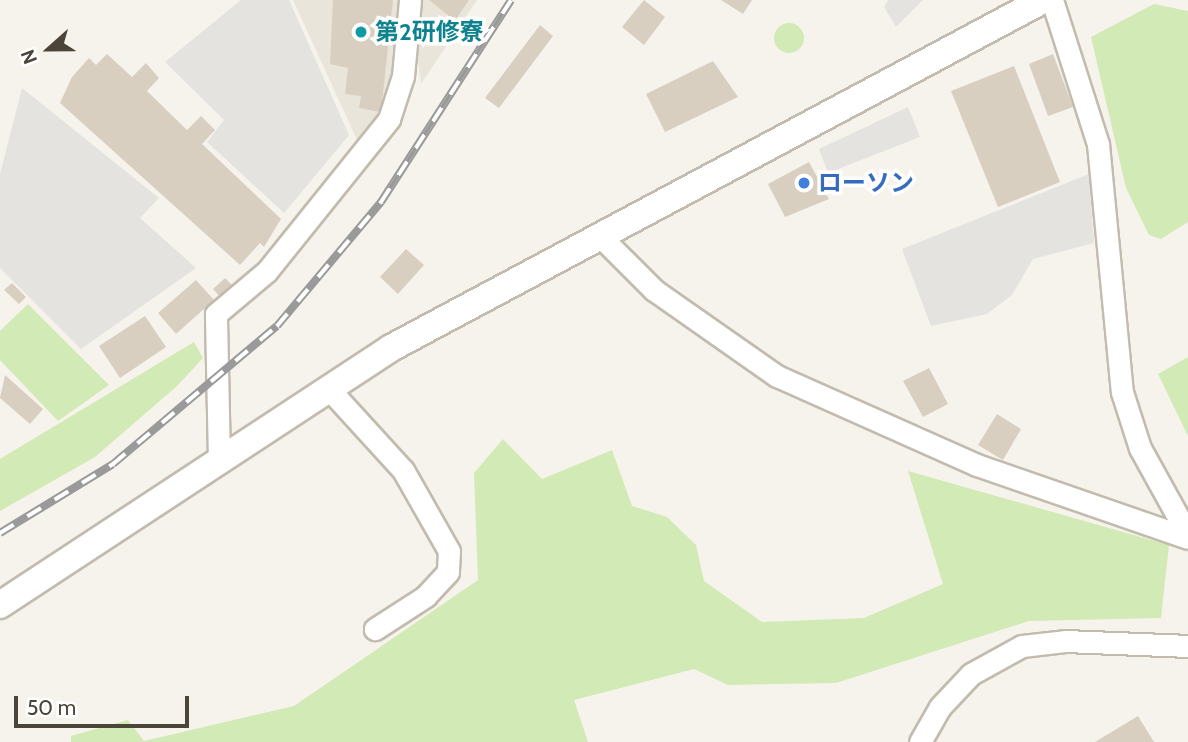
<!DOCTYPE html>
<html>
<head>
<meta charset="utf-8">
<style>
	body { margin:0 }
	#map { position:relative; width:1188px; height:742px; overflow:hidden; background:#f6f3ec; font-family:Cabin,"Noto Sans JP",sans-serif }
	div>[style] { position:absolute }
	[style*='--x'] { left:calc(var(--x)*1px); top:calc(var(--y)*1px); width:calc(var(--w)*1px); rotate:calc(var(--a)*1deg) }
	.residential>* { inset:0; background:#eae5da }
	.green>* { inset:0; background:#d2eab5 }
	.round { border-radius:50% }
	.parking>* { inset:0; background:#e5e3e0 }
	.building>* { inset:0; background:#d8cfc1 }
	.roads { filter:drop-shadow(2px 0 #c2bbae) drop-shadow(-2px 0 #c2bbae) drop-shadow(0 2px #c2bbae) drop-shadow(0 -2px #c2bbae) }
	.minor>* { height:21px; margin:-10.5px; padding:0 10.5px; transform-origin:10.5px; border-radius:10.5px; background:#fff }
	.tertiary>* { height:26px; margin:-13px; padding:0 13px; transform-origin:13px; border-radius:13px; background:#fff }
	.rail>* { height:8px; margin-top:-4px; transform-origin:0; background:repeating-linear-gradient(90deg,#fff 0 16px,#9a9a9a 0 32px); box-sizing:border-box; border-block:2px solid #9a9a9a }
	.dots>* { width:19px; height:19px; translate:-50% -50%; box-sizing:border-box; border:4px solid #fff; border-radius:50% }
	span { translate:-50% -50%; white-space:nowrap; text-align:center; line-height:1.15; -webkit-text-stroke:7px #fff; paint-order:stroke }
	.culture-label { font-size:24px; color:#0d838f; font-weight:700 }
	.left { translate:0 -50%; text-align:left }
	.shop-label { font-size:24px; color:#366cbe; font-weight:700 }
	.north { position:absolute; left:14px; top:14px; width:70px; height:70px; -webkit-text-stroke:5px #fff; paint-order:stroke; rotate:249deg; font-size:19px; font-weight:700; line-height:28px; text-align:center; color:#4b4439 }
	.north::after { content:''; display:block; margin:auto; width:24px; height:32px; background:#4b4439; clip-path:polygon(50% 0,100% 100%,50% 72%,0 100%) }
	.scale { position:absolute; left:14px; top:696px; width:175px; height:32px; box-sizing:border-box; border:4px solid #4b4439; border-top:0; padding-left:9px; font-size:21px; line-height:24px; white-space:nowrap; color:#4b4439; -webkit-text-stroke:5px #fff; paint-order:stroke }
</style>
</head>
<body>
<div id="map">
	<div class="residential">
		<div style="clip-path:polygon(293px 0,402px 0,392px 102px,358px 142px)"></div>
		<div style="clip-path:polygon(419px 0,477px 0,421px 84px,415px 37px)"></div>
	</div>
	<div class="green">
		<div style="clip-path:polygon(1154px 4px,1188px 11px,1188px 222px,1161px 239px,1149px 235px,1126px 188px,1091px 37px)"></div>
		<div class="round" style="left:774px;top:23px;width:30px;height:30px"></div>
		<div style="clip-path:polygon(28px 304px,109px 385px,58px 421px,0 360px,0 331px)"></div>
		<div style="clip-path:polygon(194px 342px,203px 358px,177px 386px,95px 457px,0 511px,0 459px)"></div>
		<div style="clip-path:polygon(1188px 357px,1188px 436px,1158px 374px)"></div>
		<div style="clip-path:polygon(503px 439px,542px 479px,612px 450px,632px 506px,667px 517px,696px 545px,704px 581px,762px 622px,864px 618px,943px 584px,908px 471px,1169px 545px,1161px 618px,1029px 621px,836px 683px,728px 685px,694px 669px,574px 700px,588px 742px,71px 742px,71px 736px,128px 720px,144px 741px,294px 706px,478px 580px,474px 473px)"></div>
	</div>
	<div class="parking">
		<div style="clip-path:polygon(241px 0,289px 0,349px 135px,284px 213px,207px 142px,224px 120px,165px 62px)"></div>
		<div style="clip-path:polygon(888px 0,923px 0,896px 27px,884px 7px)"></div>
		<div style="clip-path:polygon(22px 88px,159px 198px,140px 218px,196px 268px,81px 349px,0 268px,0 174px)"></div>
		<div style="clip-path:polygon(908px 107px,920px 137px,828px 173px,819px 149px)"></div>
		<div style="clip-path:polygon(1089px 174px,1094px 243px,1033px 259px,1012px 295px,987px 314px,931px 326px,902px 249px)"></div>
	</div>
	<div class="building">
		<div style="clip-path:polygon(333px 0,393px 0,381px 112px,359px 108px,361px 96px,345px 94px,348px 68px,330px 64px)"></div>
		<div style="clip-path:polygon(429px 0,469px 0,455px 21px)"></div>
		<div style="clip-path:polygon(644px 0,665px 17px,644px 45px,622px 27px)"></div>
		<div style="clip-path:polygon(721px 0,752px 0,743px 14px)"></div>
		<div style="clip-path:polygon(540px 25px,553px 36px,499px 108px,485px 98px)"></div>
		<div style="clip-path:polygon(107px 54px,132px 77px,146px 63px,159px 78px,147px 91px,187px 130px,201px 116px,215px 130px,202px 144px,281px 219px,264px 247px,260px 243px,240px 265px,60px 103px,72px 77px,89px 58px,96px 65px)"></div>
		<div style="clip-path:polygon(1053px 54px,1073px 107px,1048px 116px,1029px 64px)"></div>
		<div style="clip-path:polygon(713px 61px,738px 97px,665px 132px,646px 94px)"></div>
		<div style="clip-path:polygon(1014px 66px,1060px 182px,998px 207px,951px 91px)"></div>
		<div style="clip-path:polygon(809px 162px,829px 199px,785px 217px,768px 184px)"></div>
		<div style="clip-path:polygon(406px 249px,424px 265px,398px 294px,380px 277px)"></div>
		<div style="clip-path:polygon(225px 278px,233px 286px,221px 298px,213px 289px)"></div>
		<div style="clip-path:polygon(196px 280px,214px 300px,176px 334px,158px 313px)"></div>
		<div style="clip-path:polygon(12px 283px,26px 297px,19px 304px,4px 290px)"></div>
		<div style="clip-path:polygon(145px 316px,166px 347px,120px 378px,99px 346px)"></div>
		<div style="clip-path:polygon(929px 368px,948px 404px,923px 417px,903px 381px)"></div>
		<div style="clip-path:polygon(5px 375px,43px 409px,30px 424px,0 398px)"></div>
		<div style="clip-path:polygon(997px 414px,1021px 429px,1003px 460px,978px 445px)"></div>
		<div style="clip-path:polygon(1138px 716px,1154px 742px,1095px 742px)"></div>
	</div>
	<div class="roads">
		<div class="minor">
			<div style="--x:1052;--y:0;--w:151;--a:72.3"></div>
			<div style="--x:1098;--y:144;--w:249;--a:84.5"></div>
			<div style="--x:1122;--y:392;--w:59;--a:72.2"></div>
			<div style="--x:1140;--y:448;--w:99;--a:61.1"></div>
			<div style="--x:598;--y:234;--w:79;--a:45"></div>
			<div style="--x:654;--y:290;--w:150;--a:35"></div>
			<div style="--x:777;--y:376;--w:219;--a:24"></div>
			<div style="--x:977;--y:465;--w:223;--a:19.1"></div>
			<div style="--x:328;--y:388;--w:111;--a:47.6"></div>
			<div style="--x:403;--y:470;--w:93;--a:60.4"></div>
			<div style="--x:449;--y:551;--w:21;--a:93"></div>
			<div style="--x:448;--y:572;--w:33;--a:133"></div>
			<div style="--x:426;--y:596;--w:61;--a:147.1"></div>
			<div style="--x:219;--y:461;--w:147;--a:-91.2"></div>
			<div style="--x:216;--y:314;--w:67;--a:-40.1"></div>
			<div style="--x:267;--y:271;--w:195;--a:-51.2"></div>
			<div style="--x:389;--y:119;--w:45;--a:-72"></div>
			<div style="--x:403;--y:76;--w:76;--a:-84.7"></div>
			<div style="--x:920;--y:742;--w:40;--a:-60.3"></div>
			<div style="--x:940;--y:707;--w:45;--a:-46.8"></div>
			<div style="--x:971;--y:674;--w:58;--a:-28.8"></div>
			<div style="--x:1022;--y:646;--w:43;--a:-6.6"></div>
			<div style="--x:1065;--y:641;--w:123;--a:2.3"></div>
		</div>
		<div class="tertiary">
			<div style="--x:0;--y:605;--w:468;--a:-33.3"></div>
			<div style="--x:391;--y:348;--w:739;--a:-28.09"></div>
		</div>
	</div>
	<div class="rail">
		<div style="--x:0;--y:533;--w:132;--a:-31.4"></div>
		<div style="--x:113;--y:464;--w:214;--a:-40.1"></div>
		<div style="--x:277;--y:326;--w:162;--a:-50"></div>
		<div style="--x:381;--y:202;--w:240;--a:-57.2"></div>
	</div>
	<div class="dots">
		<div style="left:361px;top:32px;background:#0f9aa8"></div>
		<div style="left:804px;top:183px;background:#3f7fe0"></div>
	</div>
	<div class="culture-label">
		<span class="left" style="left:375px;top:32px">第2研修寮</span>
	</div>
	<div class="shop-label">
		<span class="left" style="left:818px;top:183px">ローソン</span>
	</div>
	<div class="north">N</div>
	<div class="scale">50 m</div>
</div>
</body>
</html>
